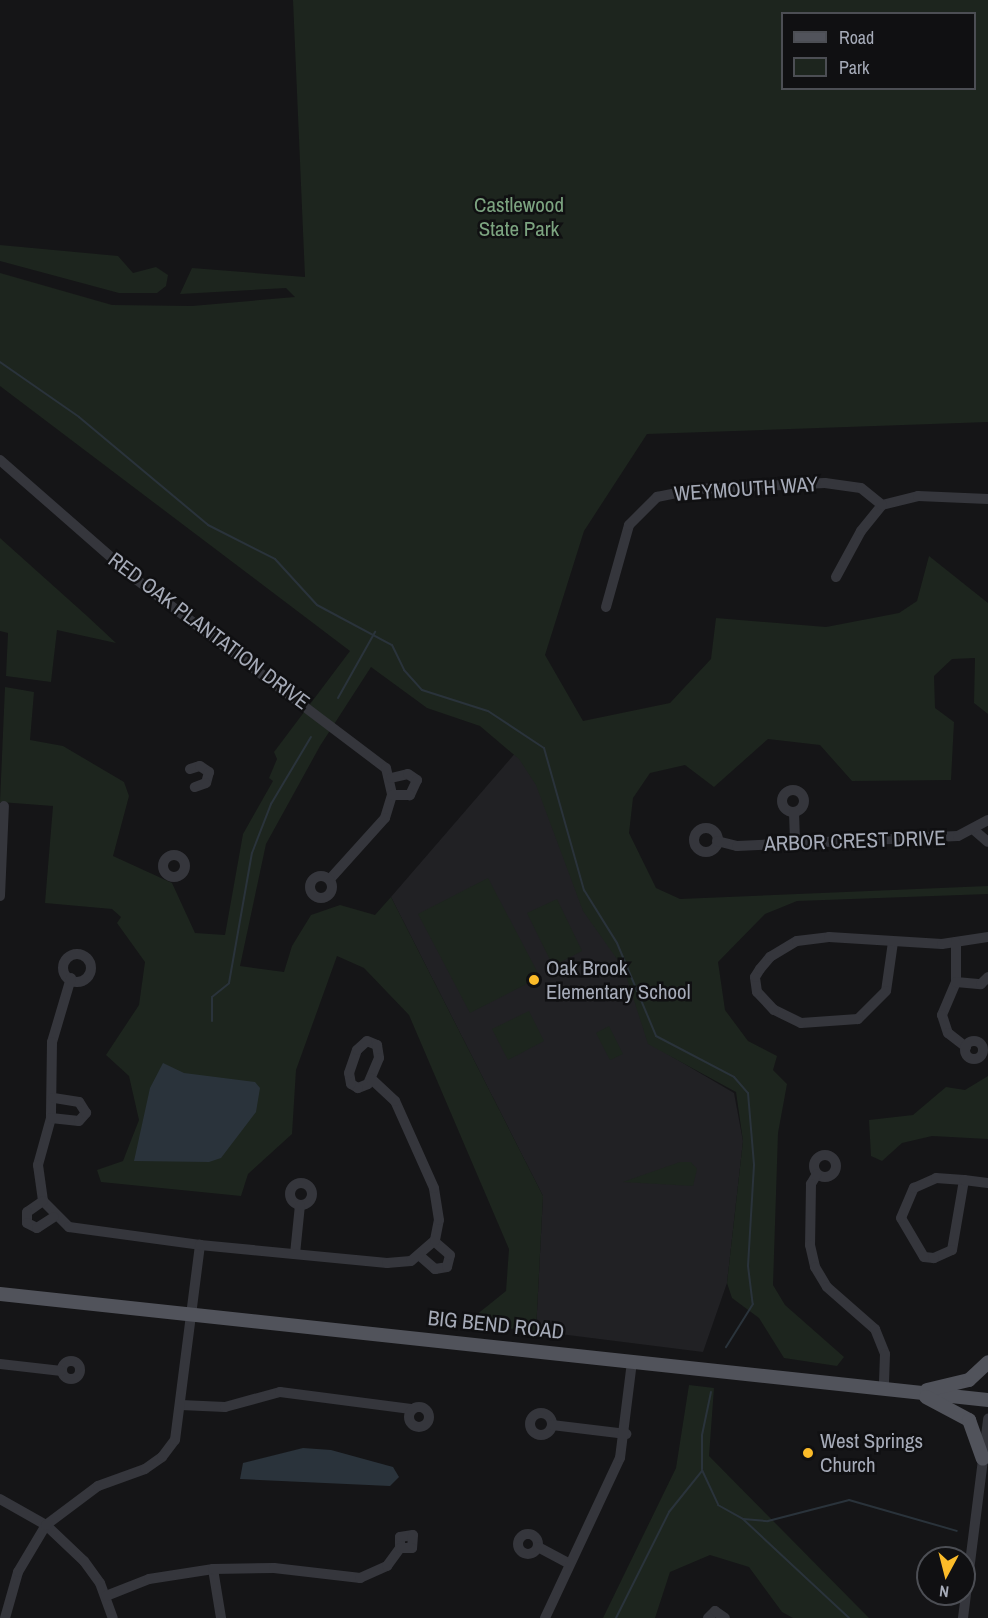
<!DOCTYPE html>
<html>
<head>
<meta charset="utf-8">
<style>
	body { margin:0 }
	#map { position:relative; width:988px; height:1618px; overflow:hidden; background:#151517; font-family:"Archivo Narrow",sans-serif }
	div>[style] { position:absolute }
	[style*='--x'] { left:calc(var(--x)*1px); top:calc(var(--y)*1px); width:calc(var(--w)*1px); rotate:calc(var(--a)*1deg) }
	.built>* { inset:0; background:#212124 }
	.green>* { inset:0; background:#1d251e }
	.water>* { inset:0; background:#2a333b }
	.stream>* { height:2px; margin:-1px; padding:0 1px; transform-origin:1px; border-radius:1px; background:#2a333b }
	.minor>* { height:10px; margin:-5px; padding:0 5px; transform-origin:5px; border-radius:5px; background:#35363c }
	.minor>.ring { margin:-5px; padding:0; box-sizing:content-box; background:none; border:10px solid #35363c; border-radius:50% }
	.major>* { height:14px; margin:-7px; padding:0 7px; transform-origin:7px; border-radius:7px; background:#51535b }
	.dots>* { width:16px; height:16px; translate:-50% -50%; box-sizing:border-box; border:3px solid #101012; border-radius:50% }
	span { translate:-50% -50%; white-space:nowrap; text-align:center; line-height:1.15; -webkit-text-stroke:5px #101012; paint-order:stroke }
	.park-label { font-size:21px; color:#7ca480 }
	.street-label { font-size:21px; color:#a6abb8 }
	.poi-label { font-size:21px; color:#a6abb8 }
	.left { translate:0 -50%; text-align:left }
	.legend { position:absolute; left:781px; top:12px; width:195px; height:78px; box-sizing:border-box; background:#101012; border:2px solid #4c4e54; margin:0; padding:8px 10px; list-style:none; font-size:18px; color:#a6abb8 }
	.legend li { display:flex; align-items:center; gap:12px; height:30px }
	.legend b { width:30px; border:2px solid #4c4e54 }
	.north { position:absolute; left:916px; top:1546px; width:60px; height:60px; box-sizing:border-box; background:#101012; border:2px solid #4c4e54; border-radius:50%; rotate:187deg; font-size:16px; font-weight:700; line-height:24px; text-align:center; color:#a6abb8 }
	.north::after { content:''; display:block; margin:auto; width:21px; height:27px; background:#fbbb29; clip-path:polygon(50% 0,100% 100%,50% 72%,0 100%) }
</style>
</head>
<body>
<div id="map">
	<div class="built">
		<div style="clip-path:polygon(524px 743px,612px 910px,659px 1049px,734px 1093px,743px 1141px,727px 1283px,703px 1352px,536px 1331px,543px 1196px,391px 897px)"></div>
	</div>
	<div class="green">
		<div style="clip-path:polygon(evenodd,293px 0,988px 0,988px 422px,647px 434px,584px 531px,545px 655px,583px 721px,670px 703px,711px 659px,716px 618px,826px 627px,899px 613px,917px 601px,929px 556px,988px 603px,988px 714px,974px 703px,975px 658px,952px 659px,934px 676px,935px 708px,954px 722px,951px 780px,852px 781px,820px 745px,768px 739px,714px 787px,685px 765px,650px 773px,633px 798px,629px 833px,656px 888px,680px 899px,988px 886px,988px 894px,797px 901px,765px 914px,718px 962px,725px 1010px,748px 1041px,777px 1056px,773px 1070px,787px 1084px,778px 1133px,773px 1285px,785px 1305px,844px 1357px,837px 1366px,784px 1358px,759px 1318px,732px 1298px,727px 1283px,743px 1141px,736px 1092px,648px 1044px,624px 969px,583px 911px,536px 785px,519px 759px,480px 726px,427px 708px,371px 667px,320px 746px,266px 844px,240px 966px,284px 972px,292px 946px,311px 915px,340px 905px,375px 915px,391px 897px,543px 1196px,536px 1331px,465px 1324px,506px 1291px,509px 1249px,409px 1015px,364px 968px,337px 956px,296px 1070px,292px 1134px,248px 1174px,241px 1196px,101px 1182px,97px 1170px,123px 1161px,139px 1120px,129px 1076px,106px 1055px,139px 1005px,145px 962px,117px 923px,121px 917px,112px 909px,45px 903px,53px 806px,0 802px,5px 687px,34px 692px,30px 740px,63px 746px,124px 782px,129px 796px,113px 856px,172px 883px,195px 933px,225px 935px,243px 834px,273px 781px,269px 778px,277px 759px,274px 752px,350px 651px,0 386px,0 273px,112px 305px,192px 306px,295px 297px,286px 288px,180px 294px,192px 268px,305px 277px,293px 0,782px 14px,974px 14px,974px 88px,782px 88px,782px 14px)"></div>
		<div style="clip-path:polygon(0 245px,118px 256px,133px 273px,156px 267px,168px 275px,166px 286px,157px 293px,119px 293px,0 261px)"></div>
		<div style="clip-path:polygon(0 538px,87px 616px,116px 643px,57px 630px,51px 682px,6px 676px,8px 633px,0 631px)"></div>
		<div style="clip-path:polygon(488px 878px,540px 977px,470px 1013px,418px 914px)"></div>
		<div style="clip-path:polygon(557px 899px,582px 951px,553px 966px,527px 913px)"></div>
		<div style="clip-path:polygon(529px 1011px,544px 1041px,508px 1060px,492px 1029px)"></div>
		<div style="clip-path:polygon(609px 1026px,623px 1054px,610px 1060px,596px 1033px)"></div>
		<div style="clip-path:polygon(988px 1076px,988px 1139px,932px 1136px,902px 1143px,882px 1161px,871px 1156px,869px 1120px,913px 1115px,946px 1087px,965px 1090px)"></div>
		<div style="clip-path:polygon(680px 1162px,691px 1162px,697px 1169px,693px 1186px,623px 1182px)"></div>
		<div style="clip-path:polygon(689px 1385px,714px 1388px,709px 1456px,869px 1618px,793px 1618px,782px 1612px,749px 1567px,710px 1555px,670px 1572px,655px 1618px,603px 1618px,676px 1468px)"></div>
	</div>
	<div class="water">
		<div style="clip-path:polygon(163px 1063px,184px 1073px,255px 1082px,260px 1088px,256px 1112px,221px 1158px,209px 1162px,134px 1161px,150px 1088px)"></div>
		<div style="clip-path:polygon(303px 1448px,331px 1450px,393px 1467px,399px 1477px,390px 1486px,240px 1479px,243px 1463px)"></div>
	</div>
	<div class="stream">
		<div style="--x:0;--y:362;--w:96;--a:34.8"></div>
		<div style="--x:79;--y:417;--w:168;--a:39.9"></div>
		<div style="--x:208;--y:525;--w:75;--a:26.9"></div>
		<div style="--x:275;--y:559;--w:62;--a:47.6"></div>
		<div style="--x:317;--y:605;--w:85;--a:28.1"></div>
		<div style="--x:392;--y:645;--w:28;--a:64"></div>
		<div style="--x:404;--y:670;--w:27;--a:48"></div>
		<div style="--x:422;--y:690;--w:69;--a:17.7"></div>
		<div style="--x:488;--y:711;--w:67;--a:33.5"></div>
		<div style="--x:544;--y:748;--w:148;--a:74.3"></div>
		<div style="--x:584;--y:890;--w:62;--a:58.1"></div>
		<div style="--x:617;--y:943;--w:101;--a:67.2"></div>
		<div style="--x:656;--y:1036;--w:88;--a:27.7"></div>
		<div style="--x:734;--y:1077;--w:21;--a:49"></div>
		<div style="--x:748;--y:1093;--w:72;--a:85.2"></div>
		<div style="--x:754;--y:1165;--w:101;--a:93.4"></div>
		<div style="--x:748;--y:1266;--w:38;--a:83"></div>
		<div style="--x:753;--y:1304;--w:51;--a:122.1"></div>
		<div style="--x:338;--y:698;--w:76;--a:-60.7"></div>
		<div style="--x:212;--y:1021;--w:24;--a:-90"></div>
		<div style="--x:212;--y:997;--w:22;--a:-39"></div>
		<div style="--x:229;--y:983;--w:132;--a:-80"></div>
		<div style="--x:252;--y:853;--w:53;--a:-68.8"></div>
		<div style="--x:271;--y:804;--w:78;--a:-59.2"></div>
		<div style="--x:711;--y:1392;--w:44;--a:101.8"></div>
		<div style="--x:702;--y:1435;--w:35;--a:90"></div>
		<div style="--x:702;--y:1470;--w:38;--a:65"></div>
		<div style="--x:718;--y:1505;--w:29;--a:29"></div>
		<div style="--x:743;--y:1519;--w:25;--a:5"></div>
		<div style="--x:768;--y:1521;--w:84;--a:-14.5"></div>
		<div style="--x:849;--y:1500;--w:112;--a:16"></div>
		<div style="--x:744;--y:1520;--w:144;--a:43"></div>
		<div style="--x:616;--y:1618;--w:119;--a:-63.4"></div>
		<div style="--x:669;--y:1512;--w:53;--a:-51.2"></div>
	</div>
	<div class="minor">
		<div style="--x:0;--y:460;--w:182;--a:41.2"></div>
		<div style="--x:137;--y:580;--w:312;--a:37.1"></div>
		<div style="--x:386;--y:768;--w:28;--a:77"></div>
		<div style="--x:392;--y:795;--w:24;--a:107"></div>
		<div style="--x:385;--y:818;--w:82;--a:132"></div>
		<div style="--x:836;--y:577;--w:52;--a:-61.5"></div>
		<div style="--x:861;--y:531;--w:33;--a:-51"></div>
		<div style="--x:882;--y:505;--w:37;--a:-14"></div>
		<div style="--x:918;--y:496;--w:70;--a:2.5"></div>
		<div style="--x:606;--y:607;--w:85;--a:-74.3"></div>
		<div style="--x:629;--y:525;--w:40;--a:-45"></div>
		<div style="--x:657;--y:497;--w:41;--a:-11.3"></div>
		<div style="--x:697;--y:489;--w:128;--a:-2.7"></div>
		<div style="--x:825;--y:483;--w:36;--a:8"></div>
		<div style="--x:861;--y:488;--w:27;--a:39"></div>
		<div style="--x:190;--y:769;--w:10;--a:-17"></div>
		<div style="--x:200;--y:766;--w:11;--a:34"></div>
		<div style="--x:209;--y:772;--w:11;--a:105"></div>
		<div style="--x:206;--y:783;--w:12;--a:160"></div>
		<div style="--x:391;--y:778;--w:17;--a:-13"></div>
		<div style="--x:408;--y:774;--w:11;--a:34"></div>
		<div style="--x:417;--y:780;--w:17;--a:115"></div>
		<div style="--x:410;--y:795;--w:18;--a:180"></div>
		<div class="ring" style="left:782px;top:790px;width:12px;height:12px"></div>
		<div style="--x:794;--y:812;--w:32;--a:88"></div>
		<div class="ring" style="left:694px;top:828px;width:14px;height:14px"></div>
		<div style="--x:974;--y:830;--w:18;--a:41"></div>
		<div style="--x:717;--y:841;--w:21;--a:14"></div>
		<div style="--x:737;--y:846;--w:221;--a:-2.6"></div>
		<div style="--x:958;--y:836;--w:34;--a:-28"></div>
		<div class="ring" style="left:163px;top:855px;width:12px;height:12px"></div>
		<div class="ring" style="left:310px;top:876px;width:12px;height:12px"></div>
		<div style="--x:0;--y:896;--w:90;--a:-87.5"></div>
		<div style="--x:893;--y:942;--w:49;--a:98.1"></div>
		<div style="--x:886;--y:991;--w:40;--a:135"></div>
		<div style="--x:858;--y:1019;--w:57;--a:176"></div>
		<div style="--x:801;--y:1023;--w:30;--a:-154"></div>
		<div style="--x:774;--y:1010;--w:25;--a:-133"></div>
		<div style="--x:757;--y:992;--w:15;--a:-98"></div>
		<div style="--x:755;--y:977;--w:9;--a:-58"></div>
		<div style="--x:760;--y:969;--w:16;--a:-50"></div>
		<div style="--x:770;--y:957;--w:31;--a:-31"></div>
		<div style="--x:797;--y:941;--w:32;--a:-7"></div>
		<div style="--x:829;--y:937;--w:113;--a:3.5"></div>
		<div style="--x:942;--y:944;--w:47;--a:-8.7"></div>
		<div style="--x:956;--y:942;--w:40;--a:90"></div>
		<div style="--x:956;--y:982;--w:36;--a:113"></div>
		<div style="--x:942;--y:1015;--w:19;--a:72"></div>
		<div style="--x:948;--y:1033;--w:23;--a:38"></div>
		<div class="ring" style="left:63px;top:954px;width:18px;height:18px"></div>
		<div style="--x:71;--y:978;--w:67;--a:106.5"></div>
		<div style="--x:52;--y:1042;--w:76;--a:90.8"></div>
		<div style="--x:51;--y:1118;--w:49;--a:105.5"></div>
		<div style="--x:38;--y:1165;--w:36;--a:82"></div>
		<div style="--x:43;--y:1201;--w:37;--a:45"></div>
		<div style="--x:69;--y:1227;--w:132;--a:7.8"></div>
		<div style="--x:956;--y:982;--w:25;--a:5"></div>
		<div style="--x:981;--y:984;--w:10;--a:-45"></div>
		<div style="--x:367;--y:1041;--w:11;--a:22"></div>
		<div style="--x:377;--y:1045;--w:13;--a:81"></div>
		<div style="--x:379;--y:1058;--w:28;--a:113"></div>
		<div style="--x:368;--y:1084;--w:11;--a:158"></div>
		<div style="--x:358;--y:1088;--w:8;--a:-150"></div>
		<div style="--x:351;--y:1084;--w:11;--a:-100"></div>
		<div style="--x:349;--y:1073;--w:24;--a:-71"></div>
		<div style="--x:357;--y:1050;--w:13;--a:-42"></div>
		<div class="ring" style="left:965px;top:1041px;width:8px;height:8px"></div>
		<div style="--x:51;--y:1118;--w:28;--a:6"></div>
		<div style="--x:79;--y:1121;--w:11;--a:-49"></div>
		<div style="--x:86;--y:1113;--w:13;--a:-122"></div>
		<div style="--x:79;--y:1102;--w:26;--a:-171"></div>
		<div class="ring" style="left:814px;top:1155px;width:12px;height:12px"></div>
		<div style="--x:817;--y:1174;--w:12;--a:121"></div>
		<div style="--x:811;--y:1184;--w:61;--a:90.9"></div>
		<div style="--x:810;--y:1245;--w:23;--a:77"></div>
		<div style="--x:815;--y:1267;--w:23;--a:59"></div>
		<div style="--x:827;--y:1287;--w:64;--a:41.2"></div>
		<div style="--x:875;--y:1329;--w:27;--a:68"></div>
		<div style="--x:885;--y:1354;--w:36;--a:92"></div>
		<div style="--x:964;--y:1180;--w:71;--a:99.7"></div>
		<div style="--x:952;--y:1250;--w:20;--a:156"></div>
		<div style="--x:934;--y:1258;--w:10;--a:-174"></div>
		<div style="--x:924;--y:1257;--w:45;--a:-120.5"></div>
		<div style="--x:901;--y:1218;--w:33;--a:-67"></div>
		<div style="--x:914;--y:1188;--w:24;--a:-24"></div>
		<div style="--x:936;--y:1178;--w:28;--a:4"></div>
		<div style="--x:964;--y:1180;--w:24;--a:7"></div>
		<div class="ring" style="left:290px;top:1183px;width:12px;height:12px"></div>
		<div style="--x:43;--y:1201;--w:19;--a:145"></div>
		<div style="--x:27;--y:1212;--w:11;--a:90"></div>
		<div style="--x:27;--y:1223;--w:11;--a:27"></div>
		<div style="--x:37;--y:1228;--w:20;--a:-33"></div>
		<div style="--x:295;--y:1254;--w:49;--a:-84.2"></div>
		<div style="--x:420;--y:1256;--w:20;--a:41"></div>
		<div style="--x:435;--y:1269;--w:12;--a:-9"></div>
		<div style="--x:447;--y:1267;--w:12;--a:-76"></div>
		<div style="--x:450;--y:1255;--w:21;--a:-139"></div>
		<div class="ring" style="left:62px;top:1361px;width:8px;height:8px"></div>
		<div style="--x:0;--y:1364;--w:62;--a:6.4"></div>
		<div style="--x:181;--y:1405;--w:44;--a:2.6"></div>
		<div style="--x:225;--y:1407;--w:57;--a:-15.3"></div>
		<div style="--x:280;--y:1392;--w:132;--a:7.4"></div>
		<div class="ring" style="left:409px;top:1407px;width:10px;height:10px"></div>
		<div class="ring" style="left:530px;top:1413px;width:12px;height:12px"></div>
		<div style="--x:552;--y:1425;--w:75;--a:6.9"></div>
		<div style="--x:0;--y:1499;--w:53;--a:29.5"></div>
		<div style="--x:46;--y:1525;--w:52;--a:43.5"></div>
		<div style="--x:84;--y:1561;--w:27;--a:54"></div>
		<div style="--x:100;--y:1583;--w:37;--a:70"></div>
		<div class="ring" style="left:518px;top:1534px;width:10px;height:10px"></div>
		<div style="--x:538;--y:1547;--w:34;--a:28"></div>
		<div style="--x:213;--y:1569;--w:50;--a:80.7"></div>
		<div style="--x:106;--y:1596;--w:46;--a:-21.6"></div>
		<div style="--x:149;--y:1579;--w:65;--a:-8.9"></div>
		<div style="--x:213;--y:1569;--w:61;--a:-0.9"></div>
		<div style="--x:274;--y:1568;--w:87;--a:6.6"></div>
		<div style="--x:360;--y:1578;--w:30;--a:-24"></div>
		<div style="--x:387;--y:1566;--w:22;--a:-54"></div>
		<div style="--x:400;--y:1548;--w:11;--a:-90"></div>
		<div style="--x:400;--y:1537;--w:13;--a:-9"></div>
		<div style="--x:413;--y:1535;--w:13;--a:94"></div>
		<div style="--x:412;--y:1548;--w:12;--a:180"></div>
		<div style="--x:5;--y:1618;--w:48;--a:-74.2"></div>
		<div style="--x:18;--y:1572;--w:55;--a:-59.2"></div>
		<div style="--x:46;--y:1525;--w:65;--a:-36.9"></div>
		<div style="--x:98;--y:1486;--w:50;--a:-19.9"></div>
		<div style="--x:145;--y:1469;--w:21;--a:-35"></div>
		<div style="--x:162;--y:1457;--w:21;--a:-53"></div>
		<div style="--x:175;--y:1440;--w:197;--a:-82.7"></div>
		<div style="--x:200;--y:1245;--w:188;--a:5.5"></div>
		<div style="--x:387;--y:1263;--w:24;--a:-5"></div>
		<div style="--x:411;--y:1261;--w:32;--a:-41"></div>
		<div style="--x:435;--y:1240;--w:20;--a:-79"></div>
		<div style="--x:439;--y:1220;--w:32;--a:-99"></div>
		<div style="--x:434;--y:1188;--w:95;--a:-114.1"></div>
		<div style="--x:395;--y:1101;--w:33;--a:-137"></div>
		<div style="--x:545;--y:1618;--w:177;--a:-64.9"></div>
		<div style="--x:620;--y:1458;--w:98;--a:-82.9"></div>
		<div style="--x:708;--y:1618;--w:10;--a:-45"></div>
		<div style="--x:715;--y:1611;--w:12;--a:35"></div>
		<div style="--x:963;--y:1618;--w:201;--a:-82.8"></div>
	</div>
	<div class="major">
		<div style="--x:0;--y:1294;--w:994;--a:6.12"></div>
		<div style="--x:927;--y:1390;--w:43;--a:-13.4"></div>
		<div style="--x:969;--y:1380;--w:26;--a:-43"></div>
		<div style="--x:926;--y:1397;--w:49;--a:28.1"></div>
		<div style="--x:969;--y:1420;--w:41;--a:70.3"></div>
	</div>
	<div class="dots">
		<div style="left:534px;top:980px;background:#fbbb29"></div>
		<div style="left:808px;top:1453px;background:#fbbb29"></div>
	</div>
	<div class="park-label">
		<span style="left:519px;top:217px">Castlewood<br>State Park</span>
	</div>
	<div class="street-label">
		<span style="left:746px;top:489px;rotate:-4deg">WEYMOUTH WAY</span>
		<span style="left:209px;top:631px;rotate:37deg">RED OAK PLANTATION DRIVE</span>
		<span style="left:855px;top:841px;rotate:-2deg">ARBOR CREST DRIVE</span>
		<span style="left:496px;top:1325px;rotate:6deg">BIG BEND ROAD</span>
	</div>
	<div class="poi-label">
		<span class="left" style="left:546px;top:980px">Oak Brook<br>Elementary School</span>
		<span class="left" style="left:820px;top:1453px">West Springs<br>Church</span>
	</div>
	<ul class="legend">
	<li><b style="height:8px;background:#51535b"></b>Road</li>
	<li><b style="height:16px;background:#1d251e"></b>Park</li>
	</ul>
	<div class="north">N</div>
</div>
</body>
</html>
